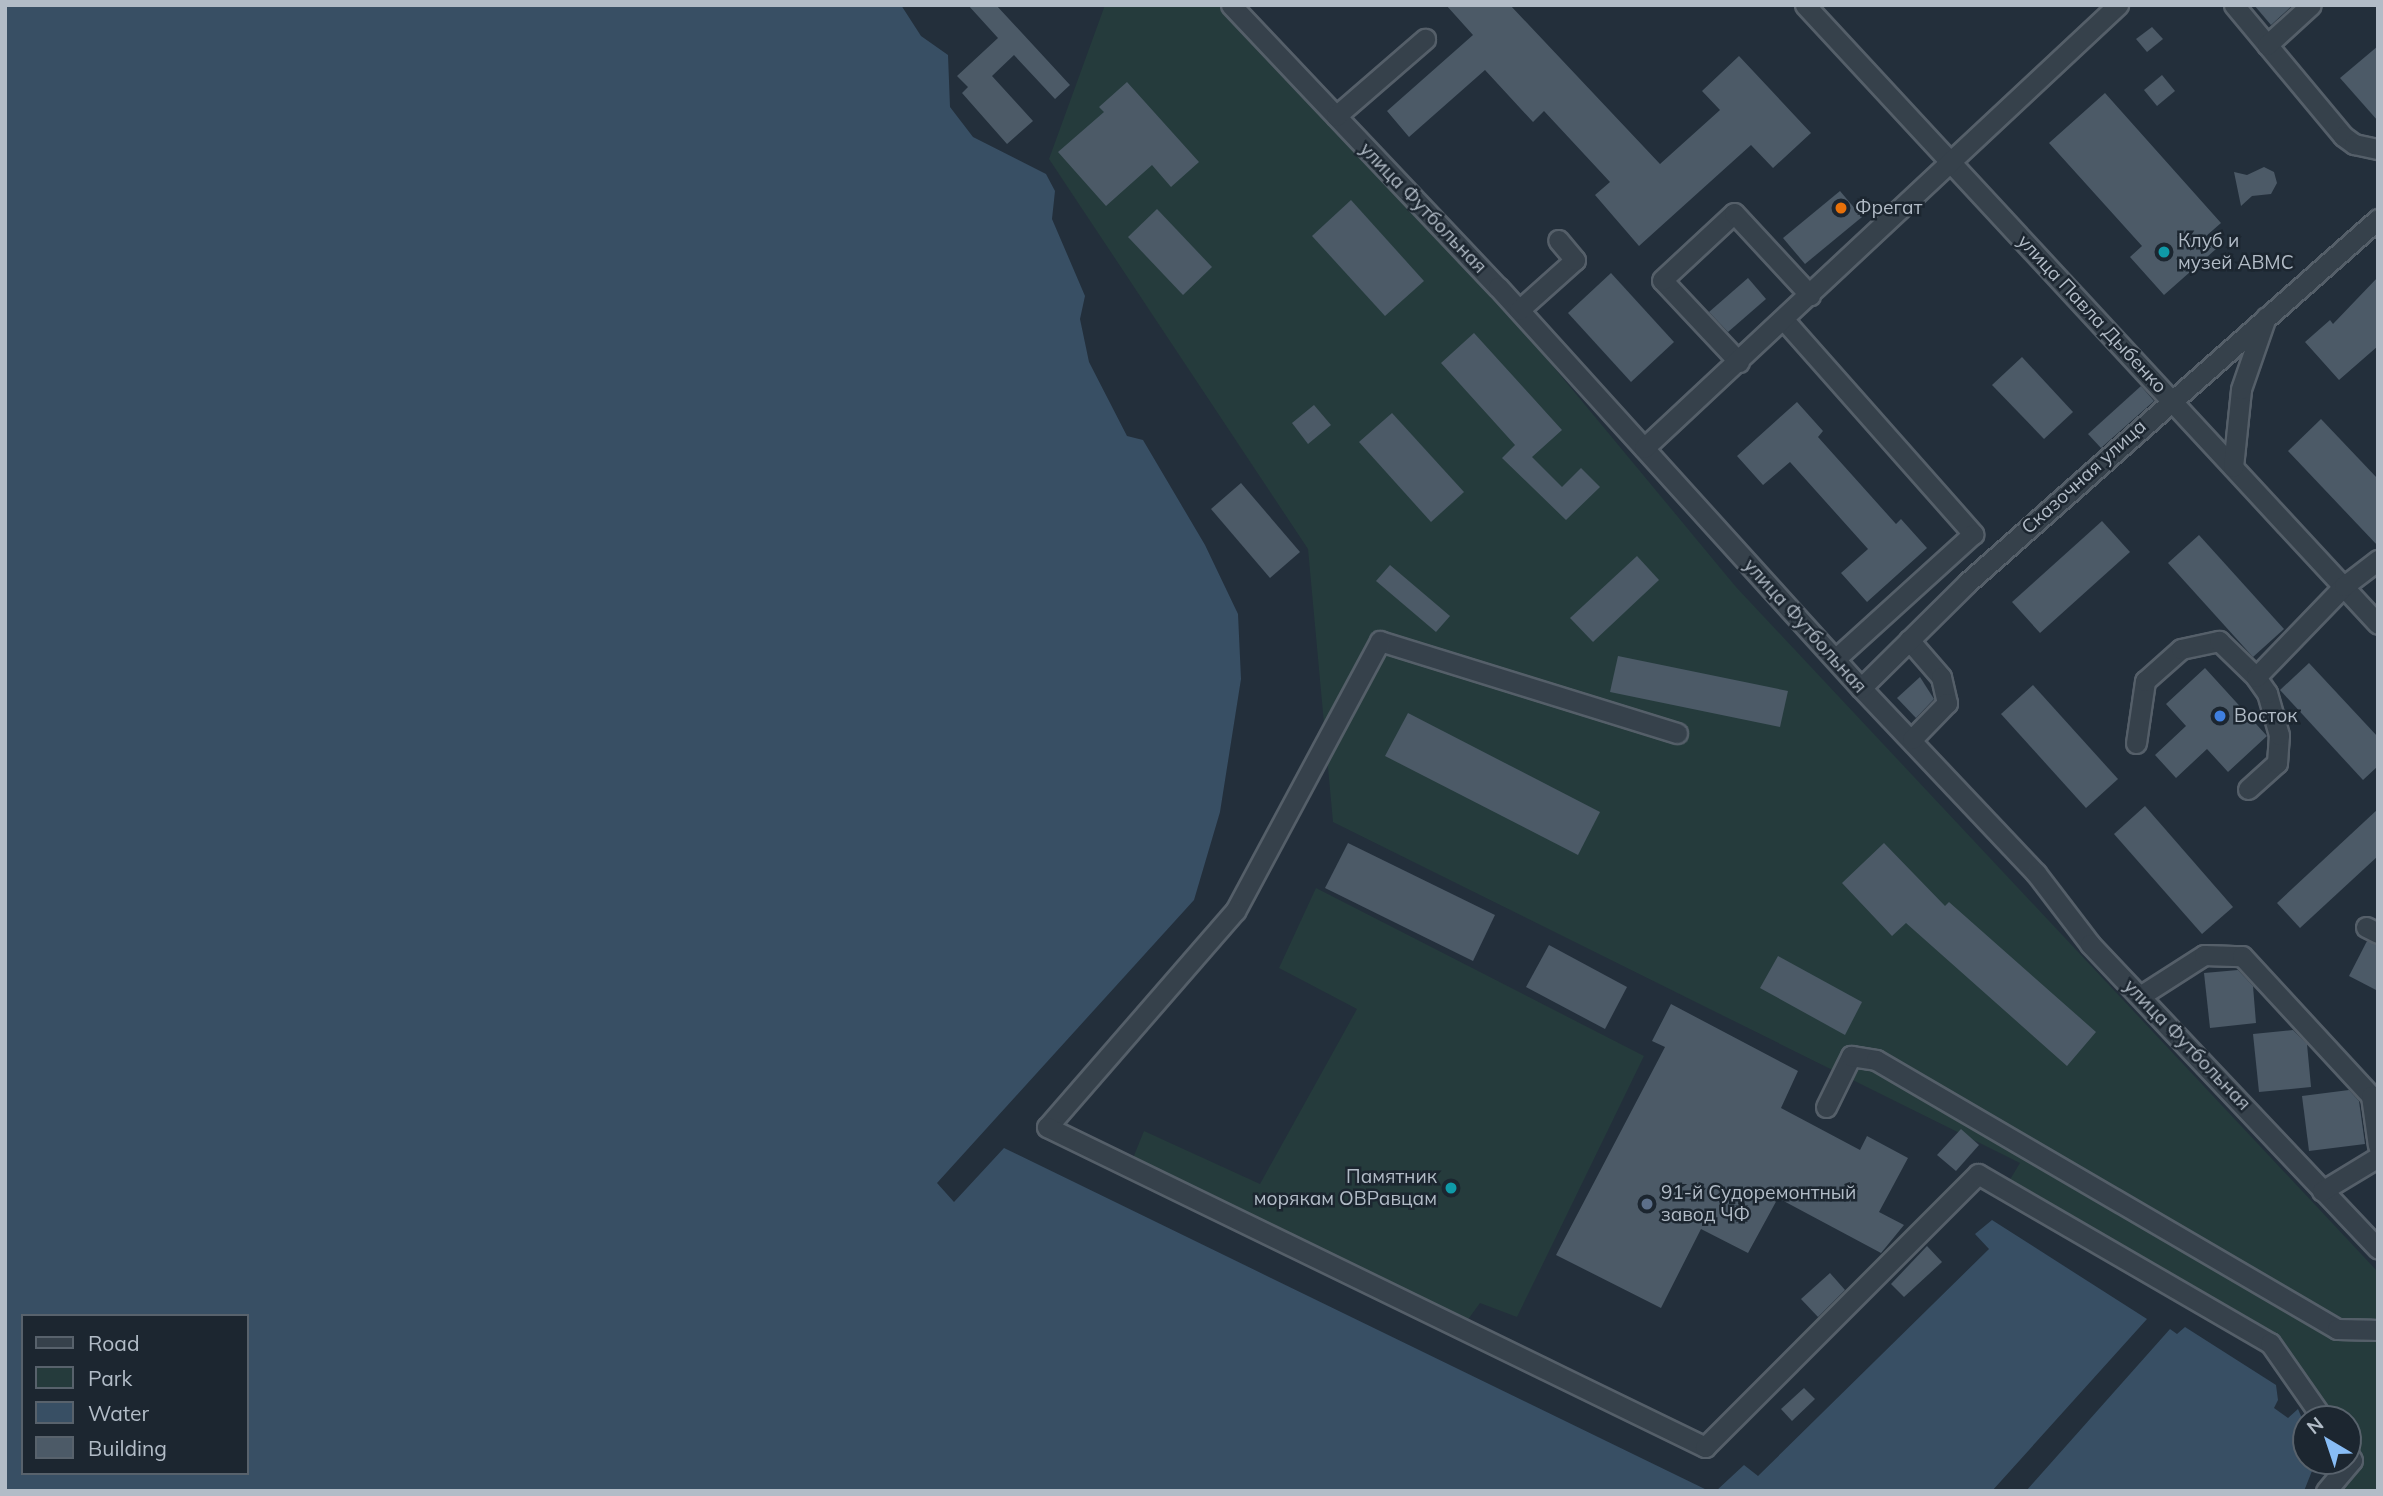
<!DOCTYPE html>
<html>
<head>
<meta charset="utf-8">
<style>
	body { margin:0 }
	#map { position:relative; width:2383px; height:1496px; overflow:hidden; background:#232f3b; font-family:Mulish,sans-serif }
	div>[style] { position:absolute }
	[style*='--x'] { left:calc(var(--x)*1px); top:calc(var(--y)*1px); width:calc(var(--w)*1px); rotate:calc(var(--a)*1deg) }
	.green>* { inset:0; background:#253b3c }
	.water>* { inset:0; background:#384f64 }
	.building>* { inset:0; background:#4c5a67 }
	.roads { filter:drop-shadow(2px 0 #555f69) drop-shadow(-2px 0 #555f69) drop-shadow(0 2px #555f69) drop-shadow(0 -2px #555f69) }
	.minor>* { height:19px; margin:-9.5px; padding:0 9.5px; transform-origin:9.5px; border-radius:9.5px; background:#36414b }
	.dots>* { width:19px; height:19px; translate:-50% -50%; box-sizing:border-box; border:4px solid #1c2630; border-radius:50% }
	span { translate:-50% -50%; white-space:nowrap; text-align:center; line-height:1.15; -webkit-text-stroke:5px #1c2630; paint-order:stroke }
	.street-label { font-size:19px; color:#b2bcc7 }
	.poi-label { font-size:19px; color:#b2bcc7 }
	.left { translate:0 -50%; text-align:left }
	.right { translate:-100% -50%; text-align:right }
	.frame { position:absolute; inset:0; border:7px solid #b2bcc7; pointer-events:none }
	.legend { position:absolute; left:21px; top:1314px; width:228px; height:161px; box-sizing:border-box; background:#1c2630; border:2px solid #58626c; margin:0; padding:9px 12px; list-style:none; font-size:21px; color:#b2bcc7 }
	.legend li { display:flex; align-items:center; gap:14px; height:35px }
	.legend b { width:35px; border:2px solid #58626c }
	.north { position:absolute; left:2292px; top:1405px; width:70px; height:70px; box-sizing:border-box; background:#1c2630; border:2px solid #58626c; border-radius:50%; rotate:321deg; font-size:19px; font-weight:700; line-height:28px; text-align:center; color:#b2bcc7 }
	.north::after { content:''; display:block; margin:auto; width:24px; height:32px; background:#88bdf6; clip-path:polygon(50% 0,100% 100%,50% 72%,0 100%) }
</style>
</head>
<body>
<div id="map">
	<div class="green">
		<div style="clip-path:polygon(1105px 5px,1219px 5px,1494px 295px,1736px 587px,2378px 1272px,2378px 1491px,2319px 1491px,2355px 1443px,2348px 1435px,2348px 1419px,2334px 1419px,2283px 1362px,2000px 1196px,2020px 1163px,1333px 822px,1308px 549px,1049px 159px)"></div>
		<div style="clip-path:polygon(1316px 888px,1644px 1056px,1517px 1317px,1480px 1303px,1464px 1325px,1133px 1158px,1144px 1131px,1260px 1184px,1357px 1009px,1279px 968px)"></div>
	</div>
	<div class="water">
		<div style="clip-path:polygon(evenodd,5px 5px,901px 5px,921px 36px,948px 55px,950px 107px,973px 137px,1046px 174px,1055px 191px,1052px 219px,1085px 296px,1080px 319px,1089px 362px,1127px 436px,1143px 440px,1205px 545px,1238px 614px,1241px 679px,1220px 812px,1194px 900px,937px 1183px,954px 1202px,1004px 1148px,1709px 1491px,5px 1491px,5px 5px,23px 1316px,247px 1316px,247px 1473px,23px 1473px,23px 1316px)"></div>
		<div style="clip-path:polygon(1992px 1220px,2147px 1319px,1992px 1491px,1716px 1491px,1744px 1465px,1758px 1476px,1989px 1249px,1975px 1234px)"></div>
		<div style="clip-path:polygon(2185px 1327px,2276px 1385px,2278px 1400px,2274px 1408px,2288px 1418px,2298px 1409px,2306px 1428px,2306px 1461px,2316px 1461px,2304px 1491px,2026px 1491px,2170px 1329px,2177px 1334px)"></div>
	</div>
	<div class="building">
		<div style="clip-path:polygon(968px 5px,996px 5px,1070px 85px,1055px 99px,1014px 55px,992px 76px,1033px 121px,1007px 144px,962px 93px,968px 87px,957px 76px,998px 38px)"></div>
		<div style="clip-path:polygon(1446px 5px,1510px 5px,1660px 164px,1720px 110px,1702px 91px,1739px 56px,1811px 133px,1773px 168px,1751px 145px,1639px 246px,1595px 195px,1610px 182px,1544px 111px,1533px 122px,1485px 70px,1409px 137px,1387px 111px,1473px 35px)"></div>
		<div style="clip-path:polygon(2254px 5px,2293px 5px,2271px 25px)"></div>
		<div style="clip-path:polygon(2152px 27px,2163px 39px,2147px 52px,2136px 39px)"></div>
		<div style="clip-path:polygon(2378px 46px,2378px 121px,2340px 78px)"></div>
		<div style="clip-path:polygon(2162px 75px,2175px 91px,2157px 106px,2144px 90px)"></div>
		<div style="clip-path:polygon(1127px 82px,1199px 162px,1171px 187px,1152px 165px,1106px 206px,1058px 152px,1104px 112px,1099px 107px)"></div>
		<div style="clip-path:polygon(2105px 93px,2221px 223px,2205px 237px,2216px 249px,2164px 295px,2130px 257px,2142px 246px,2049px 143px)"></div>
		<div style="clip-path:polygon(2264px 167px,2274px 172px,2277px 183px,2271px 194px,2252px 196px,2241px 206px,2234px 172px,2247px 175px)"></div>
		<div style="clip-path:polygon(1840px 191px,1862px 217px,1805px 264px,1783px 238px)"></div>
		<div style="clip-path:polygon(1351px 200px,1424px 281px,1385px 316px,1312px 236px)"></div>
		<div style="clip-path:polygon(1157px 209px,1212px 267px,1183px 295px,1128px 237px)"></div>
		<div style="clip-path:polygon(1611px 273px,1674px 342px,1631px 382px,1568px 313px)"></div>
		<div style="clip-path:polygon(2378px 277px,2378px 346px,2339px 380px,2305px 342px,2330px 320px,2333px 324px)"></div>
		<div style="clip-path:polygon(1748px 278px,1766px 299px,1728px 332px,1709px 312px)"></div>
		<div style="clip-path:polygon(1474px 333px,1562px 430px,1532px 457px,1562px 487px,1581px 468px,1600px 487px,1566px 520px,1502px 458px,1515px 445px,1441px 363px)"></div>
		<div style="clip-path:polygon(2022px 357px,2073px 412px,2044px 439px,1992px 385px)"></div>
		<div style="clip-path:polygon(2141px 386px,2154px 401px,2101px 448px,2088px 434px)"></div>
		<div style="clip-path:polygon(1797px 402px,1823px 431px,1818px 437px,1896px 524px,1901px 519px,1927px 548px,1867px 602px,1841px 573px,1868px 549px,1790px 462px,1763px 485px,1737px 456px)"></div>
		<div style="clip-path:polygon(1314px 405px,1331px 425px,1308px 444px,1292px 423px)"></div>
		<div style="clip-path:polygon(1392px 413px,1464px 492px,1431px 522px,1359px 442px)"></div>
		<div style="clip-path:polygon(2321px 419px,2378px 479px,2378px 546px,2288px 451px)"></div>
		<div style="clip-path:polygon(1241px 483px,1300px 552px,1270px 578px,1211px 509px)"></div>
		<div style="clip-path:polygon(2102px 521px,2130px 552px,2040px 633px,2012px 602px)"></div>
		<div style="clip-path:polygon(2199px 535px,2284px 629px,2253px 657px,2168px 563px)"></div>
		<div style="clip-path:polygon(1637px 556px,1659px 580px,1593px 642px,1570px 618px)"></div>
		<div style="clip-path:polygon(1390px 565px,1450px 616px,1436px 632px,1376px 581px)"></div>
		<div style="clip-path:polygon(1618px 656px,1788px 691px,1780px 727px,1610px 692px)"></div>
		<div style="clip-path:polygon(2309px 663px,2378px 737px,2378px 766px,2363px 780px,2280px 690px)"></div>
		<div style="clip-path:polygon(2205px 668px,2267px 736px,2228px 772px,2207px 749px,2176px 778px,2155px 755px,2186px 726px,2166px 704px)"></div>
		<div style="clip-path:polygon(1920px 677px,1934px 699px,1916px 718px,1897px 698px)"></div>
		<div style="clip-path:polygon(2033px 685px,2118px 779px,2086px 808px,2001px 714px)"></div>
		<div style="clip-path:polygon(1408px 713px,1600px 812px,1578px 855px,1385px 756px)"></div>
		<div style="clip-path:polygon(2145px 806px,2233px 907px,2202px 934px,2114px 834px)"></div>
		<div style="clip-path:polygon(2378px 809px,2378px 856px,2300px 928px,2277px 903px)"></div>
		<div style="clip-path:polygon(1348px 843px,1495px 915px,1473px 961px,1325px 888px)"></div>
		<div style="clip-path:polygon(1884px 843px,1945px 906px,1949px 902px,2096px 1032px,2067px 1066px,1906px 923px,1892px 936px,1842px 883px)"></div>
		<div style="clip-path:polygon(2367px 941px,2378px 945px,2378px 991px,2349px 976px)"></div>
		<div style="clip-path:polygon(1549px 945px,1627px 987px,1605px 1029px,1526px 987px)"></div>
		<div style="clip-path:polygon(1778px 956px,1862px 1002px,1845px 1035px,1760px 988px)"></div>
		<div style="clip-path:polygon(2238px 970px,2253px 986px,2256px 1023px,2210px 1028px,2204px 973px)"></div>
		<div style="clip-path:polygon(1671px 1004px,1798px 1071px,1781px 1108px,1860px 1150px,1867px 1136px,1908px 1158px,1879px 1212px,1904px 1225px,1881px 1253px,1778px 1198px,1748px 1253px,1701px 1229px,1661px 1308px,1556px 1255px,1665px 1047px,1652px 1041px)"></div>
		<div style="clip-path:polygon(2293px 1030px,2307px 1044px,2311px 1087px,2259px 1092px,2253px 1034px)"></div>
		<div style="clip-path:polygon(2349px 1090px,2359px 1101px,2365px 1144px,2309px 1151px,2302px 1096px)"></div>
		<div style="clip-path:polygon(1961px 1129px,1979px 1145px,1956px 1171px,1937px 1155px)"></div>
		<div style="clip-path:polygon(1927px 1246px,1942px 1262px,1904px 1297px,1891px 1284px)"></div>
		<div style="clip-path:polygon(1830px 1273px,1845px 1290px,1818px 1317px,1801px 1299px)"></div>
		<div style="clip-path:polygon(1804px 1388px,1815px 1399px,1792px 1421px,1781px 1409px)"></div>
	</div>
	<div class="roads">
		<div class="minor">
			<div style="--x:1231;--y:5;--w:388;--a:46.6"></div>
			<div style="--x:1498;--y:287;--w:541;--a:47.85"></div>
			<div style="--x:1861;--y:688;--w:255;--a:46.6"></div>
			<div style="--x:2036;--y:873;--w:89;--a:52.7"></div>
			<div style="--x:2090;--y:944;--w:419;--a:46.6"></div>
			<div style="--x:1805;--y:5;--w:843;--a:47.21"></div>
			<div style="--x:2234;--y:5;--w:170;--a:50.2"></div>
			<div style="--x:2343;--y:136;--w:14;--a:36"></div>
			<div style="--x:2354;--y:144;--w:25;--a:12"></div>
			<div style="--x:2267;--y:45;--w:59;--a:-42.3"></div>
			<div style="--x:1336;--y:116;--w:118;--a:-40.9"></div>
			<div style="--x:1519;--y:310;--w:75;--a:-41.8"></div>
			<div style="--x:1575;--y:260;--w:26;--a:-130"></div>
			<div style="--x:1784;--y:320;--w:286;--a:48.5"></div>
			<div style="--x:1973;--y:534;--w:186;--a:137.8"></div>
			<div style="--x:1739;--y:362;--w:112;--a:-133.2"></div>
			<div style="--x:1662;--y:280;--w:98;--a:-42.9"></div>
			<div style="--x:1734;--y:213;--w:112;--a:47.2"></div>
			<div style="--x:1644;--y:448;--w:649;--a:-43.06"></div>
			<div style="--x:2233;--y:467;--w:78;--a:-84.1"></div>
			<div style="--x:2241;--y:389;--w:76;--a:-70.9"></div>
			<div style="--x:1909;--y:640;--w:49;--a:49.1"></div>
			<div style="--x:1941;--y:677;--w:27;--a:77"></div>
			<div style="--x:1947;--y:703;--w:50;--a:134.2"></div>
			<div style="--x:1861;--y:688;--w:149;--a:-44.7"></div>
			<div style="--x:1967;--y:583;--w:549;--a:-41.53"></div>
			<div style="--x:1677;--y:733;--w:311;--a:-162.8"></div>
			<div style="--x:1380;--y:641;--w:306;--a:118.2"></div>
			<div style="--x:1235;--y:911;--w:286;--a:131"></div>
			<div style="--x:1047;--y:1127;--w:732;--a:25.93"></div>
			<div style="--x:1705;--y:1447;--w:386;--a:-45"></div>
			<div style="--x:1978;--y:1174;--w:337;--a:30.1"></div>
			<div style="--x:2270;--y:1343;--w:93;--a:55.1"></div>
			<div style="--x:2136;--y:743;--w:63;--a:-81.7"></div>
			<div style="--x:2145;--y:681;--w:48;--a:-41.6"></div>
			<div style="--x:2181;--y:649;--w:39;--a:-12"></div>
			<div style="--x:2219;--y:641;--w:52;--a:44.2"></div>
			<div style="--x:2248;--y:789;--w:39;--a:-42"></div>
			<div style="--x:2277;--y:763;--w:28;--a:-86"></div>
			<div style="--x:2279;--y:735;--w:44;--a:-105.9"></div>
			<div style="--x:2267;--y:693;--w:19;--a:-125"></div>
			<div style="--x:2256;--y:677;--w:127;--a:-46"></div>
			<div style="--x:2344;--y:586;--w:43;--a:-37.4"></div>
			<div style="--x:2366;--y:927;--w:13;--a:27"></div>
			<div style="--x:2140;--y:996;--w:76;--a:-32.6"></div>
			<div style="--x:2204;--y:955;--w:38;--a:2"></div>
			<div style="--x:2242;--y:956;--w:190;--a:47.3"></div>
			<div style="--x:2371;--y:1096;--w:50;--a:82"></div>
			<div style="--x:1826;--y:1107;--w:57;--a:-63.9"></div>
			<div style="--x:1851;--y:1056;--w:25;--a:9"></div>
			<div style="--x:1876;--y:1060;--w:534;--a:30.26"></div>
			<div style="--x:2337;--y:1329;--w:41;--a:1.4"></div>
			<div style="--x:2322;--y:1191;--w:66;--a:-31.3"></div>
			<div style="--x:2326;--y:1491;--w:40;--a:-50"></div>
			<div style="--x:2352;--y:1460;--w:7;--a:-124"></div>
		</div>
	</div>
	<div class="dots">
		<div style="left:1841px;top:208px;background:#e8710a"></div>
		<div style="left:2164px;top:252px;background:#0f9aa8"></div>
		<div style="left:2220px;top:716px;background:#3f7fe0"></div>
		<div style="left:1451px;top:1188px;background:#0f9aa8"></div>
		<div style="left:1647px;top:1204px;background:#5c6f8a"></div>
	</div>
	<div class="street-label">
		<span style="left:1423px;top:208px;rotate:46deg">улица Футбольная</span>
		<span style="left:2092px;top:314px;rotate:47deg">улица Павла Дыбенко</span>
		<span style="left:2084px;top:477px;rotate:-42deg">Сказочная улица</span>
		<span style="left:1805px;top:626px;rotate:48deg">улица Футбольная</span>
		<span style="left:2187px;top:1045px;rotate:46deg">улица Футбольная</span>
	</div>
	<div class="poi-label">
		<span class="left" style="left:1855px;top:208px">Фрегат</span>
		<span class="left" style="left:2178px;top:252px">Клуб и<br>музей АВМС</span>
		<span class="left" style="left:2234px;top:716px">Восток</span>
		<span class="right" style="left:1437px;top:1188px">Памятник<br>морякам ОВРавцам</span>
		<span class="left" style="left:1661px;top:1204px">91-й Судоремонтный<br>завод ЧФ</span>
	</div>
	<div class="frame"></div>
	<ul class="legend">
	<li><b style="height:9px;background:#36414b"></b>Road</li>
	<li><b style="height:19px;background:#253b3c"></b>Park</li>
	<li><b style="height:19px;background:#384f64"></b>Water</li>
	<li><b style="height:19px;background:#4c5a67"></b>Building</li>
	</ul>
	<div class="north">N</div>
</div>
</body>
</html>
